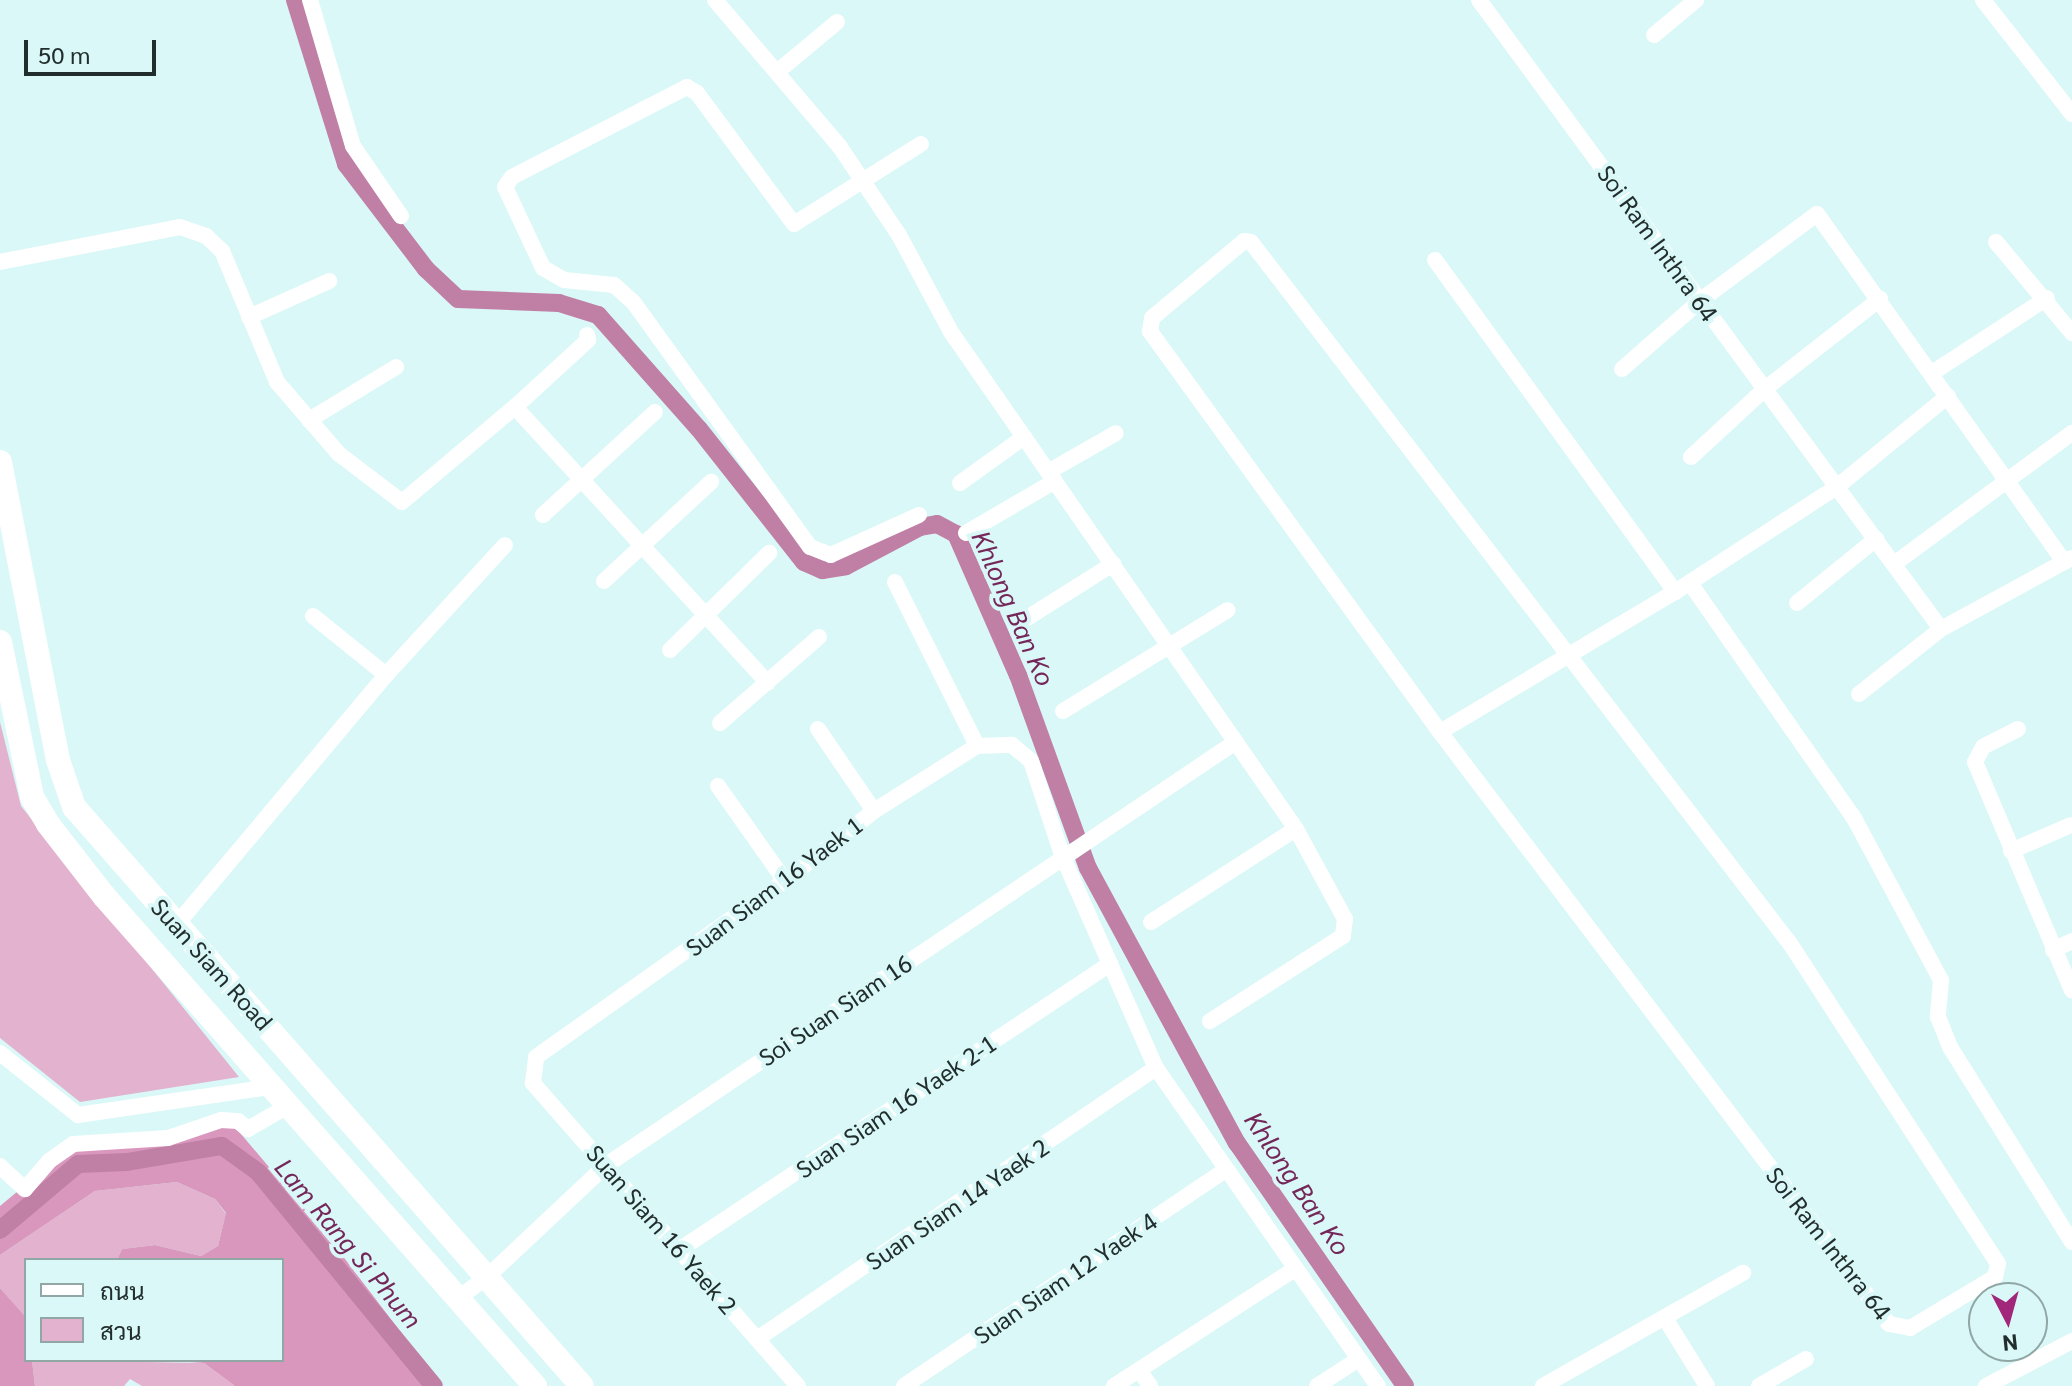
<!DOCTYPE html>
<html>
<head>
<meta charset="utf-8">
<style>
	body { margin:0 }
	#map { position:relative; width:2072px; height:1386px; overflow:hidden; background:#d9f8f7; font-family:Georgia,Sarabun,serif }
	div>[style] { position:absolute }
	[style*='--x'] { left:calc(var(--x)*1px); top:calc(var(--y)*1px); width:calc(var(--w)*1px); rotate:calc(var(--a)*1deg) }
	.green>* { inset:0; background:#e3b2ce }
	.forest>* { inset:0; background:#da97be }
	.canal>* { height:18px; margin:-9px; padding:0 9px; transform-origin:9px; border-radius:9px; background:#c07fa5 }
	.street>* { height:16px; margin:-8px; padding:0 8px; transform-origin:8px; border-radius:8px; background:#fff }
	.secondary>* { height:24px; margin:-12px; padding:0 12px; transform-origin:12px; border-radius:12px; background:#fff }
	span { translate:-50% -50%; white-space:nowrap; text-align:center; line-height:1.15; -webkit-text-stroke:8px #d9f8f7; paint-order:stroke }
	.street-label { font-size:24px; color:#222e2d }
	.water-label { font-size:26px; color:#75275a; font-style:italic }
	.legend { position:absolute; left:24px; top:1258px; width:260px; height:104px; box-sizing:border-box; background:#d9f8f7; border:2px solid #90a7a6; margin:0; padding:10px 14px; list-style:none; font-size:24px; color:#222e2d }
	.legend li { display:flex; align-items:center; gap:16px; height:40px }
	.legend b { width:40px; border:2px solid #90a7a6 }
	.north { position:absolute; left:1968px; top:1282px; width:80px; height:80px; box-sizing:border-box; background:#d9f8f7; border:2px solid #90a7a6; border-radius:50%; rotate:174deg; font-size:22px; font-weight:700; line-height:32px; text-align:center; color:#222e2d }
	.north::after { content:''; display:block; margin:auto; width:28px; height:36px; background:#a2277b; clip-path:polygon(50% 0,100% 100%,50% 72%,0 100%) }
	.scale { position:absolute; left:24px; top:40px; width:132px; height:36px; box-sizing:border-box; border:4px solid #222e2d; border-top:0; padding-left:10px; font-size:24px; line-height:28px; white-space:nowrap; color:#222e2d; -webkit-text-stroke:6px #d9f8f7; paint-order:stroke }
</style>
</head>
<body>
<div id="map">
	<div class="green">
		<div style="clip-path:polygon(0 722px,21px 806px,239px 1077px,80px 1102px,0 1038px)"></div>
		<div style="clip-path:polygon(177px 1182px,215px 1199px,226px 1214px,218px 1246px,201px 1256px,155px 1245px,122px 1249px,117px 1260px,26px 1260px,26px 1317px,0 1288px,0 1255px,95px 1191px)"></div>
		<div style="clip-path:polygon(32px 1360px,204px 1363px,235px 1386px,142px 1386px,130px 1379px,124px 1386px,35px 1386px)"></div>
	</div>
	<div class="forest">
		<div style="clip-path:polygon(230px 1121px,329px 1238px,442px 1386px,235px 1386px,204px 1363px,158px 1360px,282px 1360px,282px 1260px,117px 1260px,122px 1249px,155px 1245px,201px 1256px,218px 1246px,226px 1213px,215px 1199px,177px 1182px,95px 1191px,0 1255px,0 1206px,77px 1142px,142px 1145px)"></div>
		<div style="clip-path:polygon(0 1288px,26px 1317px,26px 1360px,32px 1360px,35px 1386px,0 1386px)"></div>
	</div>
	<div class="canal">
		<div style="--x:295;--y:0;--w:172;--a:72.7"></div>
		<div style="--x:346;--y:164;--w:132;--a:52.7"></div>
		<div style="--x:426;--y:269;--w:44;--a:43.2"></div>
		<div style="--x:458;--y:299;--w:101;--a:2.3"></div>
		<div style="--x:559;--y:303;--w:41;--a:17.1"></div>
		<div style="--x:598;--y:315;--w:152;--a:48.5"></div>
		<div style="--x:699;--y:429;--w:169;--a:51.7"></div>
		<div style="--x:804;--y:562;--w:20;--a:24"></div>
		<div style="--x:822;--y:570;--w:24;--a:-9"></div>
		<div style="--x:846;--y:566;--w:84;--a:-27.8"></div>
		<div style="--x:920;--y:527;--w:17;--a:-10"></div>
		<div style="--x:937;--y:524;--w:21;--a:28"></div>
		<div style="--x:956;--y:534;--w:154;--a:66.3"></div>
		<div style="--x:1018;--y:675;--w:205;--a:70.1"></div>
		<div style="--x:1088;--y:868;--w:313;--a:61.6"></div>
		<div style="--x:1237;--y:1143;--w:295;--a:55.3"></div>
		<div style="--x:0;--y:1230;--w:102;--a:-40.2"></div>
		<div style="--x:78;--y:1164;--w:49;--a:-2.3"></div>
		<div style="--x:127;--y:1162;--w:96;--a:-9.6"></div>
		<div style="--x:222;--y:1146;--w:44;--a:35.8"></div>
		<div style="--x:258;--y:1172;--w:277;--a:50.6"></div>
	</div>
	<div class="street">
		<div style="--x:310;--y:0;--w:152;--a:73.6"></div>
		<div style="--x:353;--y:146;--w:85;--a:55.6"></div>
		<div style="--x:715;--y:0;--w:193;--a:49.6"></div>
		<div style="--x:840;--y:147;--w:106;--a:56.2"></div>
		<div style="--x:899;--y:235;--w:110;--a:61.8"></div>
		<div style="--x:951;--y:332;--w:605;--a:55.23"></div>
		<div style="--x:1296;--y:829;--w:102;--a:61.4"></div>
		<div style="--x:1345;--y:919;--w:17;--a:97"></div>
		<div style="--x:1343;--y:936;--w:158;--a:147.4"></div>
		<div style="--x:1479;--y:0;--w:780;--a:53.7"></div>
		<div style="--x:1983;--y:0;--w:145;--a:52"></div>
		<div style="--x:1654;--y:35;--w:55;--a:-39.8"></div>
		<div style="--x:777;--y:72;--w:78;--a:-39.8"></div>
		<div style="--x:1244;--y:241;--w:7;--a:8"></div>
		<div style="--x:1251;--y:242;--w:886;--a:52.47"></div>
		<div style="--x:1791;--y:945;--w:380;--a:57"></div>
		<div style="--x:1998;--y:1264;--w:13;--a:103"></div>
		<div style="--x:1995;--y:1277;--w:99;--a:149"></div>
		<div style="--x:1910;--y:1328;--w:21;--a:-169"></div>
		<div style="--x:1889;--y:1324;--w:743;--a:-127.18"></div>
		<div style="--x:1440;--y:732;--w:495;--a:-125.9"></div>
		<div style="--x:1150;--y:331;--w:13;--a:-81"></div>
		<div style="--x:1152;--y:318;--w:120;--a:-39.9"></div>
		<div style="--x:1996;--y:242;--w:119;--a:50.1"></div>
		<div style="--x:1435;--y:260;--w:410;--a:54.1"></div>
		<div style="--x:0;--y:262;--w:183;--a:-11"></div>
		<div style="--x:180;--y:227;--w:28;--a:19"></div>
		<div style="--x:206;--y:236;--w:22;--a:43"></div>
		<div style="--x:222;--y:251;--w:142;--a:67.2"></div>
		<div style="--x:277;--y:382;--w:95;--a:49.3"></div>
		<div style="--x:339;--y:454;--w:79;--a:37.3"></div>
		<div style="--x:402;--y:502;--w:148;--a:-40.1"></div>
		<div style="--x:515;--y:407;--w:99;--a:-42.5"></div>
		<div style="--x:588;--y:340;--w:5;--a:-101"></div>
		<div style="--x:249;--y:317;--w:88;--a:-24.2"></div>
		<div style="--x:1622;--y:369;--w:105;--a:-41.1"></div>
		<div style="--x:1701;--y:300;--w:144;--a:-36.6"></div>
		<div style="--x:1817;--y:214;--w:427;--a:54.6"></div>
		<div style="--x:1932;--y:373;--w:137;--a:-33.1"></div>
		<div style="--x:515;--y:407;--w:374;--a:47.5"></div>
		<div style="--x:309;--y:420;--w:102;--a:-31.3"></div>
		<div style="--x:1691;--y:457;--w:102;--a:-42.6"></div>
		<div style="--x:1766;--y:388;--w:145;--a:-38"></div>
		<div style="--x:1048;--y:472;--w:78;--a:-29.8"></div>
		<div style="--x:960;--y:483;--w:79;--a:-35.7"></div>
		<div style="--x:543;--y:515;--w:152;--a:-42.6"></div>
		<div style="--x:919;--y:515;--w:97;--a:155.6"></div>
		<div style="--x:831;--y:555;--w:22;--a:-159"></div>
		<div style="--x:810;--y:547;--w:302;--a:-125.8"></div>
		<div style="--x:633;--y:302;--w:25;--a:-138"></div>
		<div style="--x:614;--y:285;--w:50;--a:-174.3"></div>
		<div style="--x:564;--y:280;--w:24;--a:-150"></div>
		<div style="--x:543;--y:268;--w:89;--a:-115.1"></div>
		<div style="--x:505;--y:187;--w:12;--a:-55"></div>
		<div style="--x:512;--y:177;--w:197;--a:-27.2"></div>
		<div style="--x:687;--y:87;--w:12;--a:31"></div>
		<div style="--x:697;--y:93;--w:163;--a:53.5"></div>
		<div style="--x:794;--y:224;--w:150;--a:-32.2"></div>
		<div style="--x:966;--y:533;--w:103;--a:-30.3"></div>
		<div style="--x:1894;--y:564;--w:221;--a:-36.4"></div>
		<div style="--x:604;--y:581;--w:146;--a:-42.8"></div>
		<div style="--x:895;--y:582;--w:183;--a:63.4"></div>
		<div style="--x:1690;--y:583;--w:287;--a:55.1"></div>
		<div style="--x:1854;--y:818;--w:184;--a:61.8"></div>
		<div style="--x:1941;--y:980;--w:37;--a:95"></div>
		<div style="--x:1938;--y:1017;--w:32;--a:68"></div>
		<div style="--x:1950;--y:1047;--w:230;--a:58"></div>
		<div style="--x:1797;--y:603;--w:102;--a:-39"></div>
		<div style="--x:313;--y:616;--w:94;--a:38.9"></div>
		<div style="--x:1016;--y:625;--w:115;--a:-32.2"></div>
		<div style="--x:670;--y:650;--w:139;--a:-44.4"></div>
		<div style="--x:1859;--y:694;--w:105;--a:-38.4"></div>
		<div style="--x:1941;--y:629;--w:148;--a:-28.6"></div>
		<div style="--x:1063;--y:711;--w:193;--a:-31.5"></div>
		<div style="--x:720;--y:723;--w:131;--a:-41"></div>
		<div style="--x:818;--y:729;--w:99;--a:55.7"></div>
		<div style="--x:2018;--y:729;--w:39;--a:153"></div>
		<div style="--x:1983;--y:747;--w:17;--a:118"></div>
		<div style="--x:1975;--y:762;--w:248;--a:67"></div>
		<div style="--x:1440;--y:732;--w:274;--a:-30.8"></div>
		<div style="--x:1675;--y:592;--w:194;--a:-33"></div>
		<div style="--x:1838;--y:486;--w:142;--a:-39.3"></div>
		<div style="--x:718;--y:786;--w:116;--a:54.8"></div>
		<div style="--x:2011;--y:851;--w:65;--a:-23.4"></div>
		<div style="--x:1151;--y:922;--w:172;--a:-32.7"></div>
		<div style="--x:177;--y:924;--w:325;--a:-50"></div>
		<div style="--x:386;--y:675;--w:176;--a:-47.5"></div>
		<div style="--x:2053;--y:950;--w:21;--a:-25"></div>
		<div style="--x:0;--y:1053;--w:100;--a:38.5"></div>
		<div style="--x:78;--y:1115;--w:195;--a:-8.3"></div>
		<div style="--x:0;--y:1166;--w:34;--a:43"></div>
		<div style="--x:25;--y:1189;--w:37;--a:-49"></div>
		<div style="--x:49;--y:1161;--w:29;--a:-35"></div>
		<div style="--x:73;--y:1144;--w:95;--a:-3.6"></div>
		<div style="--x:168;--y:1138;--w:56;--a:-18.8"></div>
		<div style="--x:221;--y:1120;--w:17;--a:3"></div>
		<div style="--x:238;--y:1121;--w:13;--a:39"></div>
		<div style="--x:248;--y:1129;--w:46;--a:-29.9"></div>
		<div style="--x:682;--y:1248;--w:514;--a:-33.57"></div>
		<div style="--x:456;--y:1300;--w:39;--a:-37"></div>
		<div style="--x:487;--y:1277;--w:162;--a:-43.2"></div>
		<div style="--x:605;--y:1166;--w:758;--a:-33.92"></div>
		<div style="--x:1665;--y:1318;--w:80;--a:58.3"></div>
		<div style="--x:757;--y:1339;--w:482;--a:-34.2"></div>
		<div style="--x:1139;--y:1370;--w:19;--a:55"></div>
		<div style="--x:798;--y:1386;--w:403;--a:-131.2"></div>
		<div style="--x:533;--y:1083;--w:26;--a:-83"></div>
		<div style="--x:536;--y:1057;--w:305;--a:-35.3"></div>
		<div style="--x:785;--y:881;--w:113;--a:-38.2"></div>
		<div style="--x:874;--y:811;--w:122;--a:-32.3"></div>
		<div style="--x:977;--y:746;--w:35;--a:-2"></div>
		<div style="--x:1012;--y:745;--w:25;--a:40"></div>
		<div style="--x:1031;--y:761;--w:99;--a:71.7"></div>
		<div style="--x:1062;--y:855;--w:233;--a:66.2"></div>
		<div style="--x:1156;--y:1068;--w:388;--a:55.1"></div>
		<div style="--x:904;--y:1386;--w:388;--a:-33.9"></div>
		<div style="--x:1114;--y:1386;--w:213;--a:-32.9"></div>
		<div style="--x:1317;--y:1386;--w:48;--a:-33"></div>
		<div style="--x:1543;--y:1386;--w:230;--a:-29.5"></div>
		<div style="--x:1759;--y:1386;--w:54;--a:-29.9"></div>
		<div style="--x:1986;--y:1386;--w:97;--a:-27.6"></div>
	</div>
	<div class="secondary">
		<div style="--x:0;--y:462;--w:304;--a:79"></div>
		<div style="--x:58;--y:760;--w:50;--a:71.2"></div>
		<div style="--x:74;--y:807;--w:770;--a:48.74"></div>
		<div style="--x:0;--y:642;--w:158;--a:78.3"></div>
		<div style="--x:32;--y:797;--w:31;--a:59"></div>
		<div style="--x:48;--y:824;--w:91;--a:52.1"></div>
		<div style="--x:104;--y:896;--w:653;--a:48.67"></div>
	</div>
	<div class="street-label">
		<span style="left:1658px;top:243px;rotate:54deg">Soi Ram Inthra 64</span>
		<span style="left:774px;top:886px;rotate:-37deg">Suan Siam 16 Yaek 1</span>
		<span style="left:212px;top:964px;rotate:48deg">Suan Siam Road</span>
		<span style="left:835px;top:1010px;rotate:-34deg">Soi Suan Siam 16</span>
		<span style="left:896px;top:1106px;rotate:-34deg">Suan Siam 16 Yaek 2-1</span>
		<span style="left:957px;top:1204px;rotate:-34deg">Suan Siam 14 Yaek 2</span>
		<span style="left:662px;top:1229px;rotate:49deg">Suan Siam 16 Yaek 2</span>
		<span style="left:1829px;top:1243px;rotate:52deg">Soi Ram Inthra 64</span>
		<span style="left:1065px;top:1278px;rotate:-34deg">Suan Siam 12 Yaek 4</span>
	</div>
	<div class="water-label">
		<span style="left:1014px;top:608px;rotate:66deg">Khlong Ban Ko</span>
		<span style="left:1298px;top:1183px;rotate:56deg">Khlong Ban Ko</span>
		<span style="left:349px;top:1243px;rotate:50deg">Lam Rang Si Phum</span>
	</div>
	<ul class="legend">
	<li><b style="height:10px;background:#fff"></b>ถนน</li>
	<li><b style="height:22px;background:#e3b2ce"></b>สวน</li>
	</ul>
	<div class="north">N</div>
	<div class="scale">50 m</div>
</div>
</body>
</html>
